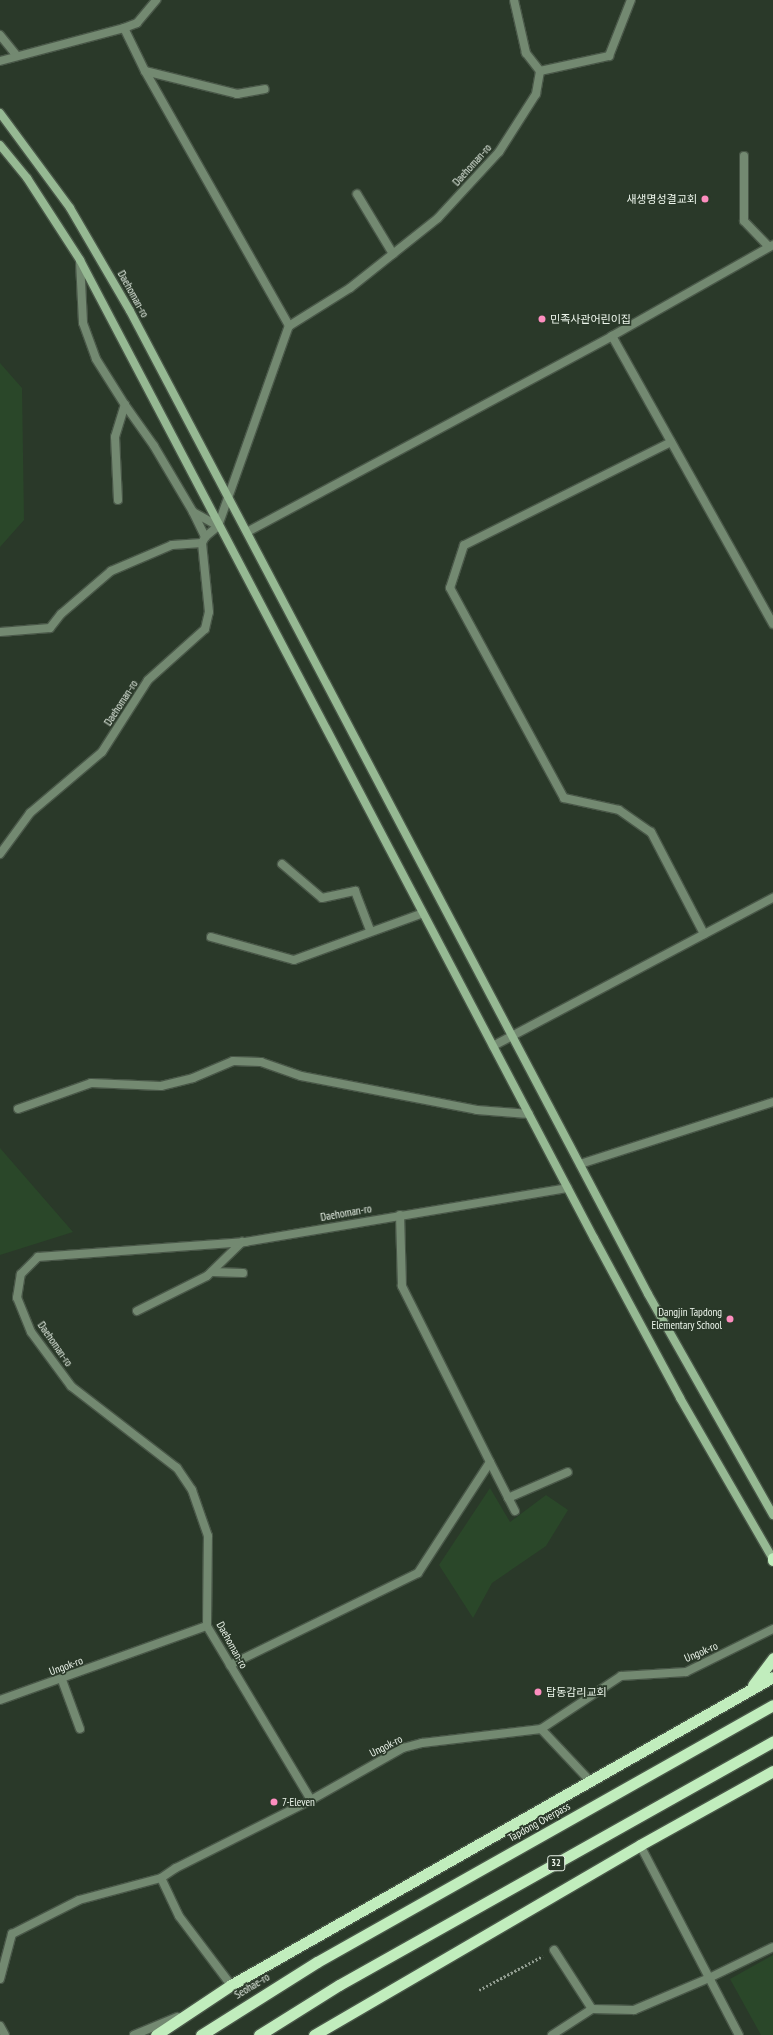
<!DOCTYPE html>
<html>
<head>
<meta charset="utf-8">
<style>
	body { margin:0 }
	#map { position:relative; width:773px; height:2035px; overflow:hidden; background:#2a3929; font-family:"PT Sans Narrow","Noto Sans KR",sans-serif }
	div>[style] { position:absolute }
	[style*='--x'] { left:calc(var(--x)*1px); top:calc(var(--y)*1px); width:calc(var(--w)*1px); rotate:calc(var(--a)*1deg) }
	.green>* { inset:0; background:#2a4729 }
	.path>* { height:2.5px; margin-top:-1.25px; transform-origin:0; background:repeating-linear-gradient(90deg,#919c90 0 2px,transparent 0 4px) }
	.roads { filter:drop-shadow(1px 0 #495748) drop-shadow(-1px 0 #495748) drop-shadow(0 1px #495748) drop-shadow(0 -1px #495748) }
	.service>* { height:8px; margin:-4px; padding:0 4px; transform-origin:4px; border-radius:4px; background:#738971 }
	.minor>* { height:8px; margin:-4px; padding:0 4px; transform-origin:4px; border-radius:4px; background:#738971 }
	.tertiary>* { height:8px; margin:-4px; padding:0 4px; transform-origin:4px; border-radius:4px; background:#738971 }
	.secondary>* { height:8px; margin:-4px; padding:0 4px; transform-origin:4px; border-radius:4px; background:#96b993 }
	.trunk>* { height:11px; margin:-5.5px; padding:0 5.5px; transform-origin:5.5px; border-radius:5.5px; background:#c1edbd }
	.dots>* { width:11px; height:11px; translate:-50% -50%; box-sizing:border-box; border:2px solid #2a3929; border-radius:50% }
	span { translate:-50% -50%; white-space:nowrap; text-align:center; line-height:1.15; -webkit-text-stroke:3.5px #2a3929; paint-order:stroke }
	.shield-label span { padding:1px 3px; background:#2a3929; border:1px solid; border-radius:3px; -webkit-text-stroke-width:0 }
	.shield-label { font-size:10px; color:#edf6ec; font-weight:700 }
	.street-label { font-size:11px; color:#edf6ec }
	.poi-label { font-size:11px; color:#edf6ec }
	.right { translate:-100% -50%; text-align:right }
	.left { translate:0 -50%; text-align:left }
</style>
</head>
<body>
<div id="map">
	<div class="green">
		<div style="clip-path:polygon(0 363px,22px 388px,24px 520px,0 547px)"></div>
		<div style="clip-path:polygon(0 1148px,73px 1232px,0 1255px)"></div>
		<div style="clip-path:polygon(490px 1488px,510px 1522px,546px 1495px,568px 1510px,546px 1546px,492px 1583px,473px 1618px,439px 1565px)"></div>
		<div style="clip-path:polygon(773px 1955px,773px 2035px,761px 2035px,730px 1979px)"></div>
	</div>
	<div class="path">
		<div style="--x:479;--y:1990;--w:72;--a:-28"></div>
	</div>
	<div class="roads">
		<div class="service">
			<div style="--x:671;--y:442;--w:231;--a:153.5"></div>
			<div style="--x:464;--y:545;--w:45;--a:108"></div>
			<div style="--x:450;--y:588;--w:239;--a:61.5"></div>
			<div style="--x:564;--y:798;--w:56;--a:12.3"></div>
			<div style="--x:619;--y:810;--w:39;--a:35"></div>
			<div style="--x:651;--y:832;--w:115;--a:62.5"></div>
			<div style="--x:212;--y:1272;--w:31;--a:2"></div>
			<div style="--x:137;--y:1311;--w:78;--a:-26.6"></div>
			<div style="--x:207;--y:1276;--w:49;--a:-44.2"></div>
			<div style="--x:490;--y:1462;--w:55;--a:63"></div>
			<div style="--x:508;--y:1498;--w:65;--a:-23.4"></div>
			<div style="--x:230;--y:1665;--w:209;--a:-26.1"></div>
			<div style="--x:418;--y:1573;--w:132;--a:-57"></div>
			<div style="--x:490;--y:1462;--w:197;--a:-116.6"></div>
			<div style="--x:402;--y:1286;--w:71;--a:-91.6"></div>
			<div style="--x:62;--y:1680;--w:52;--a:69.8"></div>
			<div style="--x:552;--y:2035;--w:48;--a:-33"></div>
			<div style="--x:592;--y:2009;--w:42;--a:1.4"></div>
			<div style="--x:634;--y:2010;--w:82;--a:-23.1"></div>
		</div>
		<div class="minor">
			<div style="--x:124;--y:28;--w:14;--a:-21"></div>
			<div style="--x:137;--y:23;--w:30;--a:-50"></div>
			<div style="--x:0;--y:35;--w:27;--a:51"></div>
			<div style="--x:0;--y:61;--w:128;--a:-14.9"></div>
			<div style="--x:124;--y:28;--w:48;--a:64"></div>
			<div style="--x:145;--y:71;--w:293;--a:60.5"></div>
			<div style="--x:145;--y:71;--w:95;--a:14"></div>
			<div style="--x:237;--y:94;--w:28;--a:-10"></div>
			<div style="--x:540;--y:71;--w:71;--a:-12.3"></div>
			<div style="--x:609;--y:56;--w:60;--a:-68.6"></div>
			<div style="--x:744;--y:156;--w:65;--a:90"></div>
			<div style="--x:744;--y:221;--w:36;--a:46"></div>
			<div style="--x:357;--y:194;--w:70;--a:59"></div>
			<div style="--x:80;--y:261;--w:62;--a:87.2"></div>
			<div style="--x:83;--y:323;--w:38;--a:70"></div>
			<div style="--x:96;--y:359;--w:54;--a:57.8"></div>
			<div style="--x:612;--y:336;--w:330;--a:60.8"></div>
			<div style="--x:118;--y:500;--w:63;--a:-92.7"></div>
			<div style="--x:115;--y:437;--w:34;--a:-73"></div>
			<div style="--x:125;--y:405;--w:50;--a:54.7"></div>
			<div style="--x:154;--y:446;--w:77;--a:59.4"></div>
			<div style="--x:193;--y:512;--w:29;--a:29"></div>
			<div style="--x:193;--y:512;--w:28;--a:64"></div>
			<div style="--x:247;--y:532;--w:414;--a:-28.2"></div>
			<div style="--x:612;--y:336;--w:185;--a:-29.5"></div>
			<div style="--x:0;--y:632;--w:50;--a:-4.6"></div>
			<div style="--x:50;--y:628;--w:18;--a:-52"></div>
			<div style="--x:61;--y:614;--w:66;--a:-40.7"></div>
			<div style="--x:111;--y:571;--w:66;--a:-23.1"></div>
			<div style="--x:172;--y:545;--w:30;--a:-4"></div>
			<div style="--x:0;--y:854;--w:51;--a:-53.8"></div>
			<div style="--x:30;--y:813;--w:94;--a:-40.3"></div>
			<div style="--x:102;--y:752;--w:85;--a:-57.4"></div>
			<div style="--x:148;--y:680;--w:76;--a:-41.8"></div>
			<div style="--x:205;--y:629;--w:17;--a:-77"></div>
			<div style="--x:209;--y:612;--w:69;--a:-95.8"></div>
			<div style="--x:202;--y:543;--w:7;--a:-63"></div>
			<div style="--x:205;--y:537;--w:17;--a:-40"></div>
			<div style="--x:218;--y:526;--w:212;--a:-70.5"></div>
			<div style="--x:289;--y:326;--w:72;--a:-31.9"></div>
			<div style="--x:350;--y:288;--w:112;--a:-38.5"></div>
			<div style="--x:438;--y:218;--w:90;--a:-47.3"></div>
			<div style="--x:499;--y:152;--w:69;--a:-57.5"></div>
			<div style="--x:536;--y:94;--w:23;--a:-80"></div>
			<div style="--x:540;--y:71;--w:23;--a:-128"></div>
			<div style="--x:526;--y:53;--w:54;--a:-102.8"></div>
			<div style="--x:282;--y:864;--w:52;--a:40.4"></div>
			<div style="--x:322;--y:898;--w:34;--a:-12"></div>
			<div style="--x:355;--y:891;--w:42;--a:69"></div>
			<div style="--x:211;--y:937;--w:86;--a:15.5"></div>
			<div style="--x:294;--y:960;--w:137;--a:-20"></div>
			<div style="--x:493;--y:1046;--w:317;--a:-27.9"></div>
			<div style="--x:18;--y:1109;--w:77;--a:-19.6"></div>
			<div style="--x:91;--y:1083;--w:70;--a:2.5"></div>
			<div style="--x:161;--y:1086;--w:33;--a:-14"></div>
			<div style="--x:193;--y:1078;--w:43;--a:-23"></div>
			<div style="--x:233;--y:1061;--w:28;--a:2"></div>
			<div style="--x:261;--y:1062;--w:42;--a:19.3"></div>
			<div style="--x:301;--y:1076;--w:179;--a:10.9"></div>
			<div style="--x:477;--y:1110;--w:52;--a:4.4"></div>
			<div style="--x:580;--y:1164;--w:203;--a:-17.8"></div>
			<div style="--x:0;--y:1700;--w:220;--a:-19.7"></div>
			<div style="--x:541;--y:1729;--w:71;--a:46.7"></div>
			<div style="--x:311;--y:1800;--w:203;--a:-120.9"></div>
			<div style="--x:207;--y:1626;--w:90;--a:-89.4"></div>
			<div style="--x:208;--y:1536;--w:49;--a:-109.2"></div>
			<div style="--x:192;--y:1490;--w:27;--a:-124"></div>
			<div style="--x:177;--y:1468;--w:134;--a:-142.3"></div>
			<div style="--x:71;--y:1386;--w:67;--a:-126.5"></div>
			<div style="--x:31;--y:1332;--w:37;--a:-112"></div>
			<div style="--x:17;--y:1298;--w:24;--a:-81"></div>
			<div style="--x:21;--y:1274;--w:24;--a:-45"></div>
			<div style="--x:38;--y:1257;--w:208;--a:-4.1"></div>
			<div style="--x:245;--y:1242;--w:327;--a:-9.5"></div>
			<div style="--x:640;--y:1845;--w:214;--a:62.5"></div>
			<div style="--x:554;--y:1950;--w:70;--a:57.2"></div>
			<div style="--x:709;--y:1978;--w:71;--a:-25.8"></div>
			<div style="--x:0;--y:1979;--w:47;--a:-75.1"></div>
			<div style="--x:12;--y:1934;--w:75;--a:-26.9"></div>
			<div style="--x:79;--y:1900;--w:85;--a:-15"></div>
			<div style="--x:231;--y:1985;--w:86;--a:-127"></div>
			<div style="--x:179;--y:1916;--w:42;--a:-115.3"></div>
			<div style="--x:161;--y:1878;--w:18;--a:-34"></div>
			<div style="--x:176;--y:1868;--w:151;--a:-26.7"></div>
			<div style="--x:311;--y:1800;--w:106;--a:-29.5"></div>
			<div style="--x:403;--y:1748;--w:20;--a:-15"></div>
			<div style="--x:422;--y:1743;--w:120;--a:-6.7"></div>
			<div style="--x:541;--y:1729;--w:96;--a:-33.5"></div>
			<div style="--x:621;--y:1676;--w:65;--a:-3.5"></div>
			<div style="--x:686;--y:1672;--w:97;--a:-26.3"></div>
			<div style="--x:0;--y:2026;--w:10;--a:61"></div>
		</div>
		<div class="tertiary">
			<div style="--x:134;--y:2035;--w:47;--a:-22.7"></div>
		</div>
		<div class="secondary">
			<div style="--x:0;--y:113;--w:118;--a:53.6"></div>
			<div style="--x:70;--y:208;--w:119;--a:59.8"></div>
			<div style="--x:130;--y:311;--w:1111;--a:62.21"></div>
			<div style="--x:648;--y:1294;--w:254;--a:60.5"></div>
			<div style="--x:0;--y:145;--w:43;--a:50.7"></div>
			<div style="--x:27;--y:178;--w:98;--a:57.1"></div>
			<div style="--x:80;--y:260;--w:1105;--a:62.28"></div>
			<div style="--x:594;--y:1238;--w:182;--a:61.7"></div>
			<div style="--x:680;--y:1398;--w:186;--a:60"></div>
		</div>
		<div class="trunk">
			<div style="--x:773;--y:1558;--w:2;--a:90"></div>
			<div style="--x:753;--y:1685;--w:34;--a:-53"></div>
			<div style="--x:156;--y:2035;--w:90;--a:-33.7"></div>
			<div style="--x:231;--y:1985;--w:623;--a:-29.61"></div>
			<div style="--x:201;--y:2035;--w:137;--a:-32.2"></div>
			<div style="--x:317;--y:1962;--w:523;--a:-29.41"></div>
			<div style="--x:259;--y:2035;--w:94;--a:-32"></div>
			<div style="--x:339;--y:1985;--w:498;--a:-29.3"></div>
			<div style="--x:314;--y:2035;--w:377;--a:-30.2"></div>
			<div style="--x:640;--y:1845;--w:152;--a:-29.1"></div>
		</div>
	</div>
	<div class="dots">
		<div style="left:705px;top:199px;background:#fd8ebf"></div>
		<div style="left:542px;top:319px;background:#fd8ebf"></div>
		<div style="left:730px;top:1319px;background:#fd8ebf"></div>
		<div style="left:538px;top:1692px;background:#fd8ebf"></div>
		<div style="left:274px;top:1802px;background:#fd8ebf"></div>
	</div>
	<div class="shield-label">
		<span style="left:556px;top:1863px">32</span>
	</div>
	<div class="street-label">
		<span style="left:472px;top:165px;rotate:-48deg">Daehoman-ro</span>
		<span style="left:133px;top:294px;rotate:61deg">Daehoman-ro</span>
		<span style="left:121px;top:703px;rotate:-57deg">Daehoman-ro</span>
		<span style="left:346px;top:1213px;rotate:-10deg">Daehoman-ro</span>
		<span style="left:55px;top:1344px;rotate:55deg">Daehoman-ro</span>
		<span style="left:232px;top:1645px;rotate:61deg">Daehoman-ro</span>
		<span style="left:701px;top:1652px;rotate:-23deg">Ungok-ro</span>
		<span style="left:66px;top:1666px;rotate:-20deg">Ungok-ro</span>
		<span style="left:386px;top:1746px;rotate:-27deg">Ungok-ro</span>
		<span style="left:539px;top:1822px;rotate:-29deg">Tapdong Overpass</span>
		<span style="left:252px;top:1986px;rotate:-31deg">Seohae-ro</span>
	</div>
	<div class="poi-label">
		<span class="right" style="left:697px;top:199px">새생명성결교회</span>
		<span class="left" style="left:550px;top:319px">민족사관어린이집</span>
		<span class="right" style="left:722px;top:1319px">Dangjin Tapdong<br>Elementary School</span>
		<span class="left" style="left:546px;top:1692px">탑동감리교회</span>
		<span class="left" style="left:282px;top:1802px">7-Eleven</span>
	</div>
</div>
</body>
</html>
